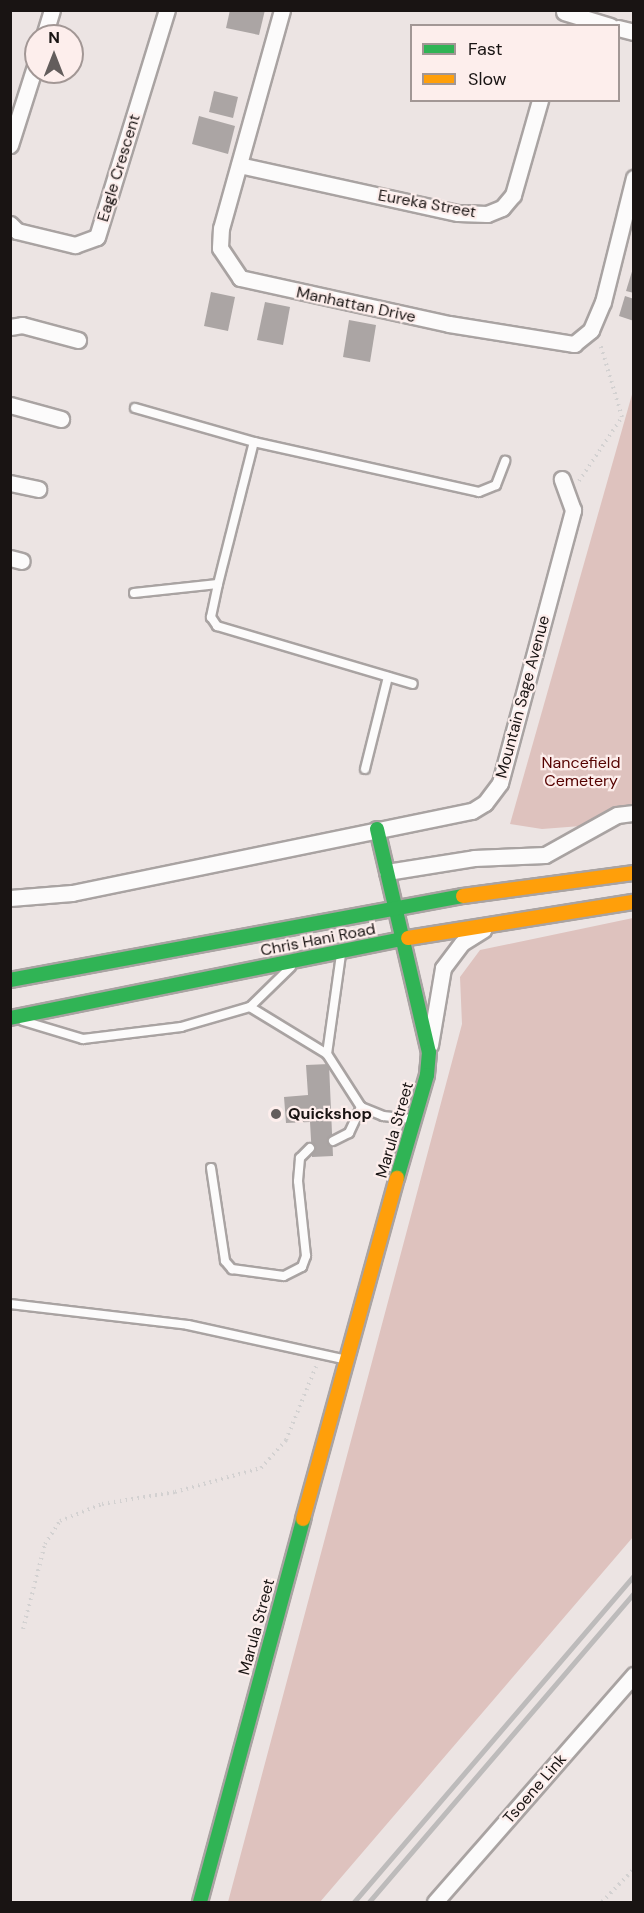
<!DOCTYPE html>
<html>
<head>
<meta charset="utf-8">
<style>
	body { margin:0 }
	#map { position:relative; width:644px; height:1913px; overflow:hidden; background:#ece4e3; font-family:"DM Sans",sans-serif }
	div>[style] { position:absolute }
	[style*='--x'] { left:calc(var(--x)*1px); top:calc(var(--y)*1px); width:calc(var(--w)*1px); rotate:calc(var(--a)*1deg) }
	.green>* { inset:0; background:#dec2be }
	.building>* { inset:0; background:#aba5a4 }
	.path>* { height:4px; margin-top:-2px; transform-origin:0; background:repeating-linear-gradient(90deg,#d3d1d1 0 1.5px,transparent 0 6px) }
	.roads { filter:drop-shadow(2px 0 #a9a3a2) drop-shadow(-2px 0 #a9a3a2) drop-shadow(0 2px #a9a3a2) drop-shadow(0 -2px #a9a3a2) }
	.lane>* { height:8px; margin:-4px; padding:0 4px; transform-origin:4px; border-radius:4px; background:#fcfbfb }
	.street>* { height:15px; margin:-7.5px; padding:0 7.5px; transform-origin:7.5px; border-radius:7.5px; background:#fcfbfb }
	.fast>* { height:14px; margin:-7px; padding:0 7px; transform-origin:7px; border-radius:7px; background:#30b455 }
	.slow>* { height:14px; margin:-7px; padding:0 7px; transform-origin:7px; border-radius:7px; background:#ff9f0a }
	.rail>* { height:4.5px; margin:-2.25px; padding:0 2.25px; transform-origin:2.25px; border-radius:2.25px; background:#bdbbbb }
	.dots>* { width:16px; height:16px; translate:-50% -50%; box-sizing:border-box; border:3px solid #fdeeec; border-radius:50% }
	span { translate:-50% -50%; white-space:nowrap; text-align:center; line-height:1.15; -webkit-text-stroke:4.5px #fdeeec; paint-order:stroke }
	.street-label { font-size:16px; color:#191413 }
	.park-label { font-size:16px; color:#550201 }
	.poi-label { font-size:16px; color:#191413; font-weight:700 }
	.left { translate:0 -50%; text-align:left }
	.frame { position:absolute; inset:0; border:12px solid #191413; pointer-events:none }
	.legend { position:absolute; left:410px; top:24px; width:210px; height:78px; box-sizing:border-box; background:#fdeeec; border:2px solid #a29795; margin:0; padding:8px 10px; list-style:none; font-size:18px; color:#191413 }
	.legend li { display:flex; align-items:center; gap:12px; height:30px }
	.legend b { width:30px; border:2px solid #a29795 }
	.north { position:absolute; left:24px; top:24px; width:60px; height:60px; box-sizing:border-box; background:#fdeeec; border:2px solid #a29795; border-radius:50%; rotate:0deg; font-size:16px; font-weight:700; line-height:24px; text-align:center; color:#191413 }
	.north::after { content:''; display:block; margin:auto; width:21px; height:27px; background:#635d5c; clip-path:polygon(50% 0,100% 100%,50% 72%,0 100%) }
</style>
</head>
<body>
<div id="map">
	<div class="green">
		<div style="clip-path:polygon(633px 391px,633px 822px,542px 829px,510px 824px)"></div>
		<div style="clip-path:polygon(633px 918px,633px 1537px,320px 1902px,228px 1902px,462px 1024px,460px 977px,480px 950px)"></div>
	</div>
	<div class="building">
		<div style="clip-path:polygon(230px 10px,265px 10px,259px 35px,226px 28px)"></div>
		<div style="clip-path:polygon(214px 91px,238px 97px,233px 118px,209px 112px)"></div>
		<div style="clip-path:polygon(199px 116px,235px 126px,228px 154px,192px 144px)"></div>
		<div style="clip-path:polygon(633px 268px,634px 268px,634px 293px,626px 291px)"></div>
		<div style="clip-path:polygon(211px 292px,235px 297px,228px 331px,204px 326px)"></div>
		<div style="clip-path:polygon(625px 296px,634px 299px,634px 321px,619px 316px)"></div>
		<div style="clip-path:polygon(265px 302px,290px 307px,283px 345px,257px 340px)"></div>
		<div style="clip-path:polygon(349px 320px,376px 325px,370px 362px,343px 357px)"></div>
		<div style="clip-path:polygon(329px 1064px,333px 1156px,312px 1157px,310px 1122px,286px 1123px,284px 1097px,308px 1095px,306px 1065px)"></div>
	</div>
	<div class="path">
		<div style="--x:579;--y:481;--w:77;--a:-56.1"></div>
		<div style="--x:622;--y:417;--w:77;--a:-106.6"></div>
		<div style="--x:23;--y:1629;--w:88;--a:-75.5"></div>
		<div style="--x:45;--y:1544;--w:27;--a:-57"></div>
		<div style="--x:60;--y:1521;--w:45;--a:-22"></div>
		<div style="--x:102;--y:1504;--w:74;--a:-9.3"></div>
		<div style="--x:175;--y:1492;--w:89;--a:-15.6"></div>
		<div style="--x:261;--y:1468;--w:38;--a:-48"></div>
		<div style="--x:286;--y:1440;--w:82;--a:-67.8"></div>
		<div style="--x:602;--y:1902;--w:46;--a:-45.9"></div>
	</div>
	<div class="roads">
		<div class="lane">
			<div style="--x:135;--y:408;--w:124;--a:15.9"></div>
			<div style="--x:218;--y:584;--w:34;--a:102"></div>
			<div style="--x:211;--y:617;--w:11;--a:56"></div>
			<div style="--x:217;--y:626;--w:204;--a:16.5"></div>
			<div style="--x:134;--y:593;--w:84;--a:-6.1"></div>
			<div style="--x:218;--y:584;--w:146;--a:-75.8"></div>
			<div style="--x:254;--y:442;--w:230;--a:12.5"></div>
			<div style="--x:479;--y:492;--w:18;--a:-22"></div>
			<div style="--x:496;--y:485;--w:26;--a:-69"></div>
			<div style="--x:365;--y:769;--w:95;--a:-76"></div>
			<div style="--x:250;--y:1007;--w:90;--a:31.4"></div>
			<div style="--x:327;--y:1054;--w:63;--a:57.3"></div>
			<div style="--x:361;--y:1107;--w:24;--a:22"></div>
			<div style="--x:383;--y:1116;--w:29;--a:6"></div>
			<div style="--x:23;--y:1021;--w:63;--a:16.7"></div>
			<div style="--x:83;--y:1039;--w:99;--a:-7"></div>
			<div style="--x:181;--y:1027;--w:72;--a:-16.2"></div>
			<div style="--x:250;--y:1007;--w:57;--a:-44.3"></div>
			<div style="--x:327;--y:1054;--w:101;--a:-82"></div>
			<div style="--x:333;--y:1141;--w:18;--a:-27"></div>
			<div style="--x:349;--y:1133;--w:29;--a:-65"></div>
			<div style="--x:211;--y:1168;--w:94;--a:81.4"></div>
			<div style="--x:225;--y:1261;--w:11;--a:49"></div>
			<div style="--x:232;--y:1269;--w:52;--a:7.7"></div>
			<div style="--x:284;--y:1276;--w:20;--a:-27"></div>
			<div style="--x:302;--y:1267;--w:12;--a:-70"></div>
			<div style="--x:306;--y:1256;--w:75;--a:-96.1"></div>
			<div style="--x:298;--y:1181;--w:23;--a:-85"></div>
			<div style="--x:300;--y:1158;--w:14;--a:-45"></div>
			<div style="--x:10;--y:1304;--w:179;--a:6.7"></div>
			<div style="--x:188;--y:1325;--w:159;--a:12.4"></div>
		</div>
		<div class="street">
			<div style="--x:282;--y:10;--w:226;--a:105.6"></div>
			<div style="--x:221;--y:228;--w:20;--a:93"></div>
			<div style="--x:220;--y:248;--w:36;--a:56"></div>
			<div style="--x:240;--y:278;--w:214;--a:12.4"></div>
			<div style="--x:449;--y:324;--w:127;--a:9.1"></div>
			<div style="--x:574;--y:344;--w:22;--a:-39"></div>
			<div style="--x:591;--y:330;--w:30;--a:-67"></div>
			<div style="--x:603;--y:302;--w:128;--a:-76"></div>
			<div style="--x:564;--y:12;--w:48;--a:16.9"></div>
			<div style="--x:618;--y:28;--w:16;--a:14"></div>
			<div style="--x:44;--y:36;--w:27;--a:-73"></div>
			<div style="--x:10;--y:145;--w:86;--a:-72.4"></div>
			<div style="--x:239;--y:165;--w:224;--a:12.4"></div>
			<div style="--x:458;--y:213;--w:29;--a:2"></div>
			<div style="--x:487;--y:214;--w:16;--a:-22"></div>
			<div style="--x:502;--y:208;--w:17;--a:-50"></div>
			<div style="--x:513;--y:195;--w:99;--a:-74.1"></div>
			<div style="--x:10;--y:224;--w:10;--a:45"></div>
			<div style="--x:17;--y:231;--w:60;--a:13.6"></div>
			<div style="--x:75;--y:245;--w:23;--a:-20"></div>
			<div style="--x:97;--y:237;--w:238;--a:-72.9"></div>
			<div style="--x:10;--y:327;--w:12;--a:-9"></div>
			<div style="--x:22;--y:325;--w:58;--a:15"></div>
			<div style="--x:10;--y:405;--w:53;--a:15.4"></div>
			<div style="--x:10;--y:483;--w:29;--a:12"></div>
			<div style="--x:10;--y:558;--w:12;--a:14"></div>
			<div style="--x:387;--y:872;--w:88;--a:-9.1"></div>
			<div style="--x:474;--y:858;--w:71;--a:-2.4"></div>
			<div style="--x:545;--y:855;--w:82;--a:-29.1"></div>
			<div style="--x:617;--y:815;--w:17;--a:-7"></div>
			<div style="--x:10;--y:898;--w:62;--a:-4.6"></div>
			<div style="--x:72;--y:893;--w:408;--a:-11.6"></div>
			<div style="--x:472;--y:811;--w:15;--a:-32"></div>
			<div style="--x:485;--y:803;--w:25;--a:-53"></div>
			<div style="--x:500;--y:783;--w:283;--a:-75"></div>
			<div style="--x:573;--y:510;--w:33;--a:-110"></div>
			<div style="--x:430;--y:1045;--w:78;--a:-80.4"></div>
			<div style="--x:443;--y:968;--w:31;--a:-53"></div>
			<div style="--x:462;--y:943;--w:25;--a:-32"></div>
			<div style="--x:435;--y:1902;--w:302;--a:-48.8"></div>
		</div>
		<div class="fast">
			<div style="--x:377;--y:829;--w:229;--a:76.9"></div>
			<div style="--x:429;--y:1052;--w:23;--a:95"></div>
			<div style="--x:427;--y:1075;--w:107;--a:106.2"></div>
			<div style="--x:10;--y:980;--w:461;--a:-10.5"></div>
			<div style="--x:10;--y:1018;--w:406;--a:-11.4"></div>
			<div style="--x:200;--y:1902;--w:397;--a:-74.9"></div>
		</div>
		<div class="slow">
			<div style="--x:463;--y:896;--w:173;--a:-7.7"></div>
			<div style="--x:408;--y:938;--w:229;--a:-9.1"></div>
			<div style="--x:303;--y:1519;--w:354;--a:-74.6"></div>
		</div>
	</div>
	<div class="rail">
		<div style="--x:354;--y:1902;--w:430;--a:-49.4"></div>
		<div style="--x:369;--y:1902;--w:407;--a:-49.4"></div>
	</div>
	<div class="dots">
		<div style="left:276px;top:1114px;background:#635d5c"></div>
	</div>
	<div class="street-label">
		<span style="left:119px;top:168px;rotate:-73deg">Eagle Crescent</span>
		<span style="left:427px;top:204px;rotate:10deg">Eureka Street</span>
		<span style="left:356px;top:305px;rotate:12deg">Manhattan Drive</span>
		<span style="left:523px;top:697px;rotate:-75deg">Mountain Sage Avenue</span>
		<span style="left:318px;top:940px;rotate:-11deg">Chris Hani Road</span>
		<span style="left:395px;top:1130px;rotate:-74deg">Marula Street</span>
		<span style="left:257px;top:1627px;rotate:-75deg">Marula Street</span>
		<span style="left:535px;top:1789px;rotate:-49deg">Tsoene Link</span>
	</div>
	<div class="park-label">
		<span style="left:581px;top:772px">Nancefield<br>Cemetery</span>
	</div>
	<div class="poi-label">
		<span class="left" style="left:288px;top:1114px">Quickshop</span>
	</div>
	<div class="frame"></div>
	<ul class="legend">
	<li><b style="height:8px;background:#30b455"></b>Fast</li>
	<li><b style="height:8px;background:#ff9f0a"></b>Slow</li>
	</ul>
	<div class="north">N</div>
</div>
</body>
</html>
